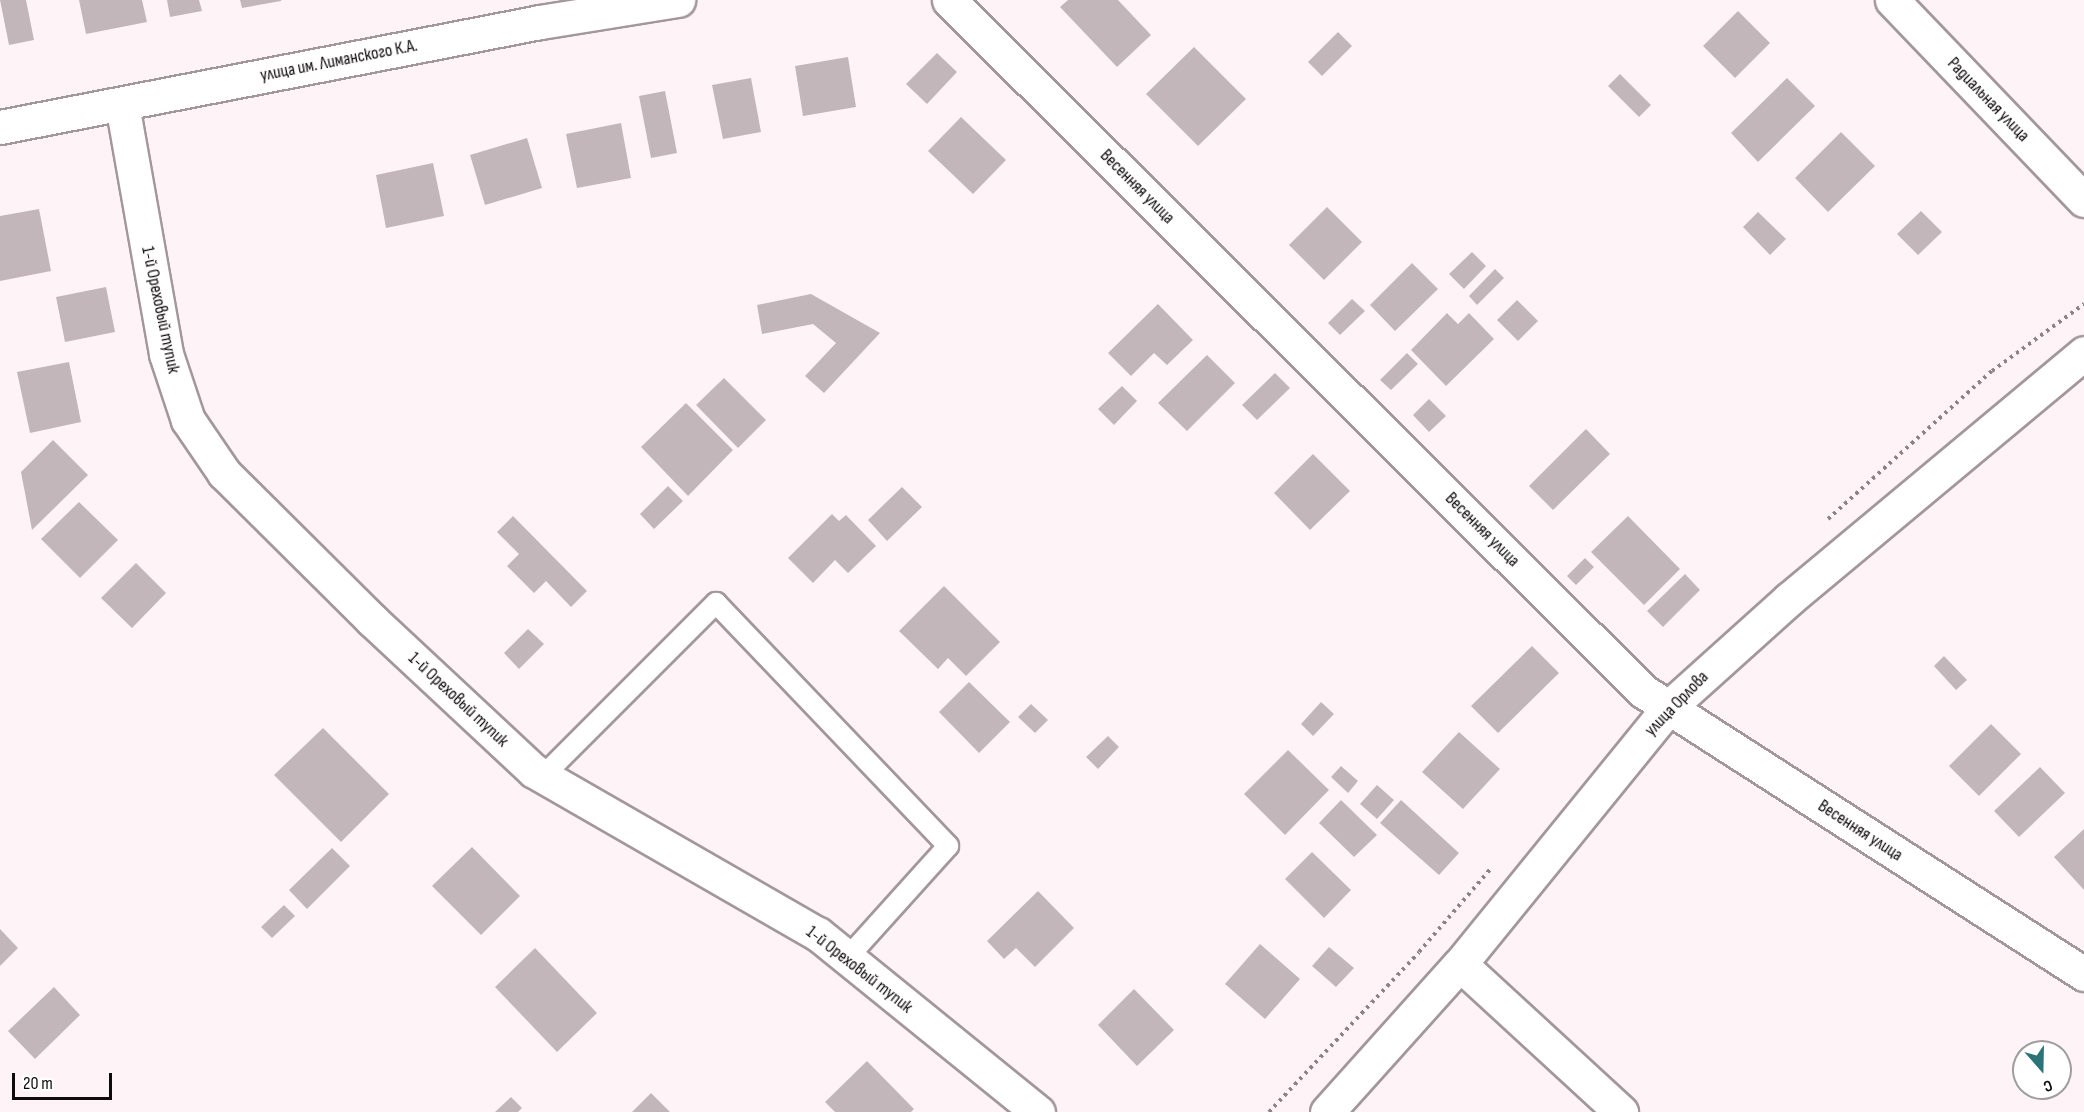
<!DOCTYPE html>
<html>
<head>
<meta charset="utf-8">
<style>
	body { margin:0 }
	#map { position:relative; width:2084px; height:1112px; overflow:hidden; background:#fef4f8; font-family:"Sofia Sans Condensed",sans-serif }
	div>[style] { position:absolute }
	[style*='--x'] { left:calc(var(--x)*1px); top:calc(var(--y)*1px); width:calc(var(--w)*1px); rotate:calc(var(--a)*1deg) }
	.building>* { inset:0; background:#c3b6ba }
	.path>* { height:4px; margin-top:-2px; transform-origin:0; background:repeating-linear-gradient(90deg,#8b8487 0 3px,transparent 0 7.5px) }
	.roads { filter:drop-shadow(2px 0 #a3979c) drop-shadow(-2px 0 #a3979c) drop-shadow(0 2px #a3979c) drop-shadow(0 -2px #a3979c) }
	.lane>* { height:20px; margin:-10px; padding:0 10px; transform-origin:10px; border-radius:10px; background:#fff }
	.street>* { height:33px; margin:-16.5px; padding:0 16.5px; transform-origin:16.5px; border-radius:16.5px; background:#fff }
	span { translate:-50% -50%; white-space:nowrap; text-align:center; line-height:1.15; -webkit-text-stroke:5px #fff; paint-order:stroke }
	.street-label { font-size:18px; color:#0f0a0c }
	.north { position:absolute; left:2012px; top:1040px; width:60px; height:60px; box-sizing:border-box; background:#fff; border:2px solid #9f9d9e; border-radius:50%; rotate:160deg; font-size:16px; font-weight:700; line-height:24px; text-align:center; color:#0f0a0c }
	.north::after { content:''; display:block; margin:auto; width:21px; height:27px; background:#297379; clip-path:polygon(50% 0,100% 100%,50% 72%,0 100%) }
	.scale { position:absolute; left:12px; top:1073px; width:100px; height:27px; box-sizing:border-box; border:3px solid #0f0a0c; border-top:0; padding-left:8px; font-size:18px; line-height:21px; white-space:nowrap; color:#0f0a0c; -webkit-text-stroke:4px #fff; paint-order:stroke }
</style>
</head>
<body>
<div id="map">
	<div class="building">
		<div style="clip-path:polygon(0 0,26px 0,34px 40px,9px 45px)"></div>
		<div style="clip-path:polygon(79px 0,142px 0,147px 22px,86px 34px)"></div>
		<div style="clip-path:polygon(167px 0,199px 0,202px 11px,170px 17px)"></div>
		<div style="clip-path:polygon(240px 0,281px 0,281px 1px,242px 8px)"></div>
		<div style="clip-path:polygon(1068px 0,1118px 0,1151px 35px,1117px 67px,1060px 7px)"></div>
		<div style="clip-path:polygon(1738px 11px,1770px 43px,1735px 78px,1703px 46px)"></div>
		<div style="clip-path:polygon(1338px 32px,1352px 46px,1322px 76px,1308px 62px)"></div>
		<div style="clip-path:polygon(1194px 47px,1246px 99px,1198px 146px,1146px 94px)"></div>
		<div style="clip-path:polygon(937px 53px,957px 72px,927px 104px,906px 84px)"></div>
		<div style="clip-path:polygon(848px 57px,856px 107px,803px 116px,795px 66px)"></div>
		<div style="clip-path:polygon(1620px 74px,1651px 105px,1639px 117px,1608px 86px)"></div>
		<div style="clip-path:polygon(751px 78px,761px 132px,723px 139px,712px 85px)"></div>
		<div style="clip-path:polygon(1787px 78px,1815px 106px,1758px 162px,1731px 133px)"></div>
		<div style="clip-path:polygon(665px 91px,677px 153px,651px 158px,639px 96px)"></div>
		<div style="clip-path:polygon(961px 117px,1006px 160px,973px 194px,928px 151px)"></div>
		<div style="clip-path:polygon(621px 123px,631px 178px,577px 188px,566px 134px)"></div>
		<div style="clip-path:polygon(1841px 132px,1875px 166px,1828px 212px,1795px 178px)"></div>
		<div style="clip-path:polygon(527px 138px,542px 188px,485px 205px,470px 155px)"></div>
		<div style="clip-path:polygon(433px 163px,444px 216px,386px 228px,376px 175px)"></div>
		<div style="clip-path:polygon(1327px 207px,1362px 242px,1324px 280px,1289px 245px)"></div>
		<div style="clip-path:polygon(39px 209px,51px 271px,0 281px,0 216px)"></div>
		<div style="clip-path:polygon(1921px 211px,1942px 232px,1918px 255px,1897px 234px)"></div>
		<div style="clip-path:polygon(1758px 212px,1786px 239px,1770px 255px,1743px 227px)"></div>
		<div style="clip-path:polygon(1472px 252px,1486px 266px,1464px 289px,1449px 274px)"></div>
		<div style="clip-path:polygon(1412px 263px,1438px 289px,1395px 331px,1370px 305px)"></div>
		<div style="clip-path:polygon(1495px 269px,1504px 278px,1477px 305px,1469px 296px)"></div>
		<div style="clip-path:polygon(106px 287px,115px 332px,65px 342px,56px 297px)"></div>
		<div style="clip-path:polygon(811px 294px,880px 333px,824px 393px,805px 376px,836px 343px,813px 324px,762px 334px,757px 305px)"></div>
		<div style="clip-path:polygon(1352px 299px,1365px 311px,1340px 335px,1328px 323px)"></div>
		<div style="clip-path:polygon(1517px 300px,1538px 321px,1518px 341px,1497px 320px)"></div>
		<div style="clip-path:polygon(1158px 304px,1193px 340px,1167px 365px,1154px 353px,1131px 376px,1108px 353px)"></div>
		<div style="clip-path:polygon(1447px 313px,1458px 324px,1469px 313px,1494px 339px,1446px 386px,1411px 350px)"></div>
		<div style="clip-path:polygon(1407px 353px,1418px 364px,1391px 390px,1380px 380px)"></div>
		<div style="clip-path:polygon(1207px 355px,1235px 383px,1187px 431px,1158px 403px)"></div>
		<div style="clip-path:polygon(69px 362px,81px 422px,30px 433px,17px 372px)"></div>
		<div style="clip-path:polygon(1275px 373px,1290px 388px,1257px 420px,1242px 405px)"></div>
		<div style="clip-path:polygon(724px 378px,766px 420px,738px 448px,696px 405px)"></div>
		<div style="clip-path:polygon(1122px 386px,1137px 401px,1114px 425px,1098px 409px)"></div>
		<div style="clip-path:polygon(1429px 399px,1446px 416px,1429px 432px,1413px 415px)"></div>
		<div style="clip-path:polygon(686px 403px,733px 450px,688px 496px,641px 447px)"></div>
		<div style="clip-path:polygon(1586px 429px,1610px 454px,1553px 510px,1529px 486px)"></div>
		<div style="clip-path:polygon(53px 440px,88px 475px,32px 530px,21px 472px)"></div>
		<div style="clip-path:polygon(1313px 454px,1350px 491px,1310px 530px,1274px 493px)"></div>
		<div style="clip-path:polygon(668px 486px,683px 501px,654px 529px,640px 514px)"></div>
		<div style="clip-path:polygon(902px 487px,922px 507px,887px 541px,868px 520px)"></div>
		<div style="clip-path:polygon(79px 502px,118px 540px,80px 578px,41px 539px)"></div>
		<div style="clip-path:polygon(832px 514px,839px 521px,846px 515px,876px 546px,848px 573px,835px 560px,813px 583px,788px 558px)"></div>
		<div style="clip-path:polygon(513px 516px,587px 591px,571px 607px,546px 581px,534px 593px,507px 566px,519px 554px,497px 532px)"></div>
		<div style="clip-path:polygon(1628px 516px,1680px 569px,1644px 605px,1591px 552px)"></div>
		<div style="clip-path:polygon(1585px 558px,1594px 567px,1576px 585px,1567px 576px)"></div>
		<div style="clip-path:polygon(136px 563px,166px 593px,132px 628px,101px 598px)"></div>
		<div style="clip-path:polygon(1685px 574px,1700px 590px,1663px 627px,1647px 611px)"></div>
		<div style="clip-path:polygon(944px 586px,1000px 642px,966px 676px,948px 658px,938px 669px,899px 631px)"></div>
		<div style="clip-path:polygon(528px 629px,544px 644px,519px 669px,504px 653px)"></div>
		<div style="clip-path:polygon(1532px 646px,1559px 673px,1498px 733px,1471px 706px)"></div>
		<div style="clip-path:polygon(1944px 656px,1967px 680px,1956px 690px,1934px 666px)"></div>
		<div style="clip-path:polygon(969px 682px,1010px 722px,979px 753px,939px 712px)"></div>
		<div style="clip-path:polygon(1321px 702px,1334px 714px,1313px 736px,1301px 724px)"></div>
		<div style="clip-path:polygon(1031px 704px,1048px 720px,1035px 733px,1018px 717px)"></div>
		<div style="clip-path:polygon(1991px 724px,2021px 754px,1979px 796px,1949px 766px)"></div>
		<div style="clip-path:polygon(323px 728px,389px 794px,341px 842px,274px 775px)"></div>
		<div style="clip-path:polygon(1459px 732px,1500px 769px,1463px 809px,1422px 772px)"></div>
		<div style="clip-path:polygon(1108px 736px,1119px 747px,1098px 769px,1086px 757px)"></div>
		<div style="clip-path:polygon(1288px 750px,1329px 790px,1285px 835px,1244px 794px)"></div>
		<div style="clip-path:polygon(1341px 766px,1358px 781px,1348px 793px,1331px 777px)"></div>
		<div style="clip-path:polygon(2040px 767px,2065px 793px,2019px 837px,1994px 811px)"></div>
		<div style="clip-path:polygon(1377px 785px,1394px 800px,1377px 819px,1360px 804px)"></div>
		<div style="clip-path:polygon(1341px 800px,1377px 835px,1354px 857px,1319px 823px)"></div>
		<div style="clip-path:polygon(1401px 800px,1459px 853px,1439px 875px,1380px 823px)"></div>
		<div style="clip-path:polygon(2084px 829px,2084px 890px,2054px 857px)"></div>
		<div style="clip-path:polygon(472px 847px,520px 896px,481px 935px,432px 886px)"></div>
		<div style="clip-path:polygon(332px 848px,350px 866px,307px 909px,289px 890px)"></div>
		<div style="clip-path:polygon(1312px 852px,1351px 890px,1324px 918px,1285px 879px)"></div>
		<div style="clip-path:polygon(1038px 891px,1074px 928px,1035px 967px,1016px 948px,1004px 959px,987px 941px)"></div>
		<div style="clip-path:polygon(284px 905px,295px 916px,272px 938px,261px 927px)"></div>
		<div style="clip-path:polygon(0 929px,18px 948px,0 966px)"></div>
		<div style="clip-path:polygon(1260px 944px,1300px 979px,1265px 1019px,1225px 984px)"></div>
		<div style="clip-path:polygon(1329px 947px,1354px 968px,1336px 987px,1312px 966px)"></div>
		<div style="clip-path:polygon(535px 948px,597px 1013px,557px 1052px,495px 987px)"></div>
		<div style="clip-path:polygon(54px 987px,80px 1015px,35px 1059px,8px 1031px)"></div>
		<div style="clip-path:polygon(1134px 989px,1174px 1030px,1137px 1066px,1098px 1025px)"></div>
		<div style="clip-path:polygon(867px 1061px,914px 1109px,911px 1112px,835px 1112px,825px 1102px)"></div>
		<div style="clip-path:polygon(651px 1093px,670px 1112px,632px 1112px)"></div>
		<div style="clip-path:polygon(511px 1097px,522px 1108px,518px 1112px,495px 1112px)"></div>
	</div>
	<div class="path">
		<div style="--x:1828;--y:519;--w:221;--a:-42.1"></div>
		<div style="--x:1992;--y:371;--w:114;--a:-36.1"></div>
		<div style="--x:1269;--y:1112;--w:219;--a:-46.8"></div>
		<div style="--x:1419;--y:952;--w:112;--a:-49.3"></div>
	</div>
	<div class="roads">
		<div class="lane">
			<div style="--x:543;--y:776;--w:245;--a:-45"></div>
			<div style="--x:716;--y:603;--w:336;--a:46.3"></div>
			<div style="--x:948;--y:846;--w:151;--a:132"></div>
		</div>
		<div class="street">
			<div style="--x:949;--y:0;--w:979;--a:44.88"></div>
			<div style="--x:1643;--y:691;--w:524;--a:32.69"></div>
			<div style="--x:1892;--y:0;--w:277;--a:46.2"></div>
			<div style="--x:122;--y:104;--w:254;--a:80"></div>
			<div style="--x:166;--y:354;--w:70;--a:71.6"></div>
			<div style="--x:188;--y:420;--w:64;--a:55.8"></div>
			<div style="--x:224;--y:473;--w:209;--a:44.8"></div>
			<div style="--x:372;--y:620;--w:221;--a:43"></div>
			<div style="--x:534;--y:771;--w:327;--a:29.9"></div>
			<div style="--x:818;--y:934;--w:283;--a:39"></div>
			<div style="--x:0;--y:127;--w:550;--a:-11"></div>
			<div style="--x:540;--y:22;--w:140;--a:-9.1"></div>
			<div style="--x:1460;--y:964;--w:219;--a:42.6"></div>
			<div style="--x:1327;--y:1112;--w:199;--a:-48.1"></div>
			<div style="--x:1460;--y:964;--w:330;--a:-50.9"></div>
			<div style="--x:1668;--y:708;--w:163;--a:-42"></div>
			<div style="--x:1789;--y:599;--w:384;--a:-39.8"></div>
		</div>
	</div>
	<div class="street-label">
		<span style="left:339px;top:61px;rotate:-11deg">улица им. Лиманского К.А.</span>
		<span style="left:1988px;top:100px;rotate:46deg">Радиальная улица</span>
		<span style="left:1137px;top:187px;rotate:45deg">Весенняя улица</span>
		<span style="left:160px;top:310px;rotate:78deg">1-й Ореховый тупик</span>
		<span style="left:1482px;top:530px;rotate:45deg">Весенняя улица</span>
		<span style="left:458px;top:700px;rotate:43deg">1-й Ореховый тупик</span>
		<span style="left:1677px;top:704px;rotate:-46deg">улица Орлова</span>
		<span style="left:1860px;top:831px;rotate:33deg">Весенняя улица</span>
		<span style="left:859px;top:970px;rotate:38deg">1-й Ореховый тупик</span>
	</div>
	<div class="north">С</div>
	<div class="scale">20 m</div>
</div>
</body>
</html>
